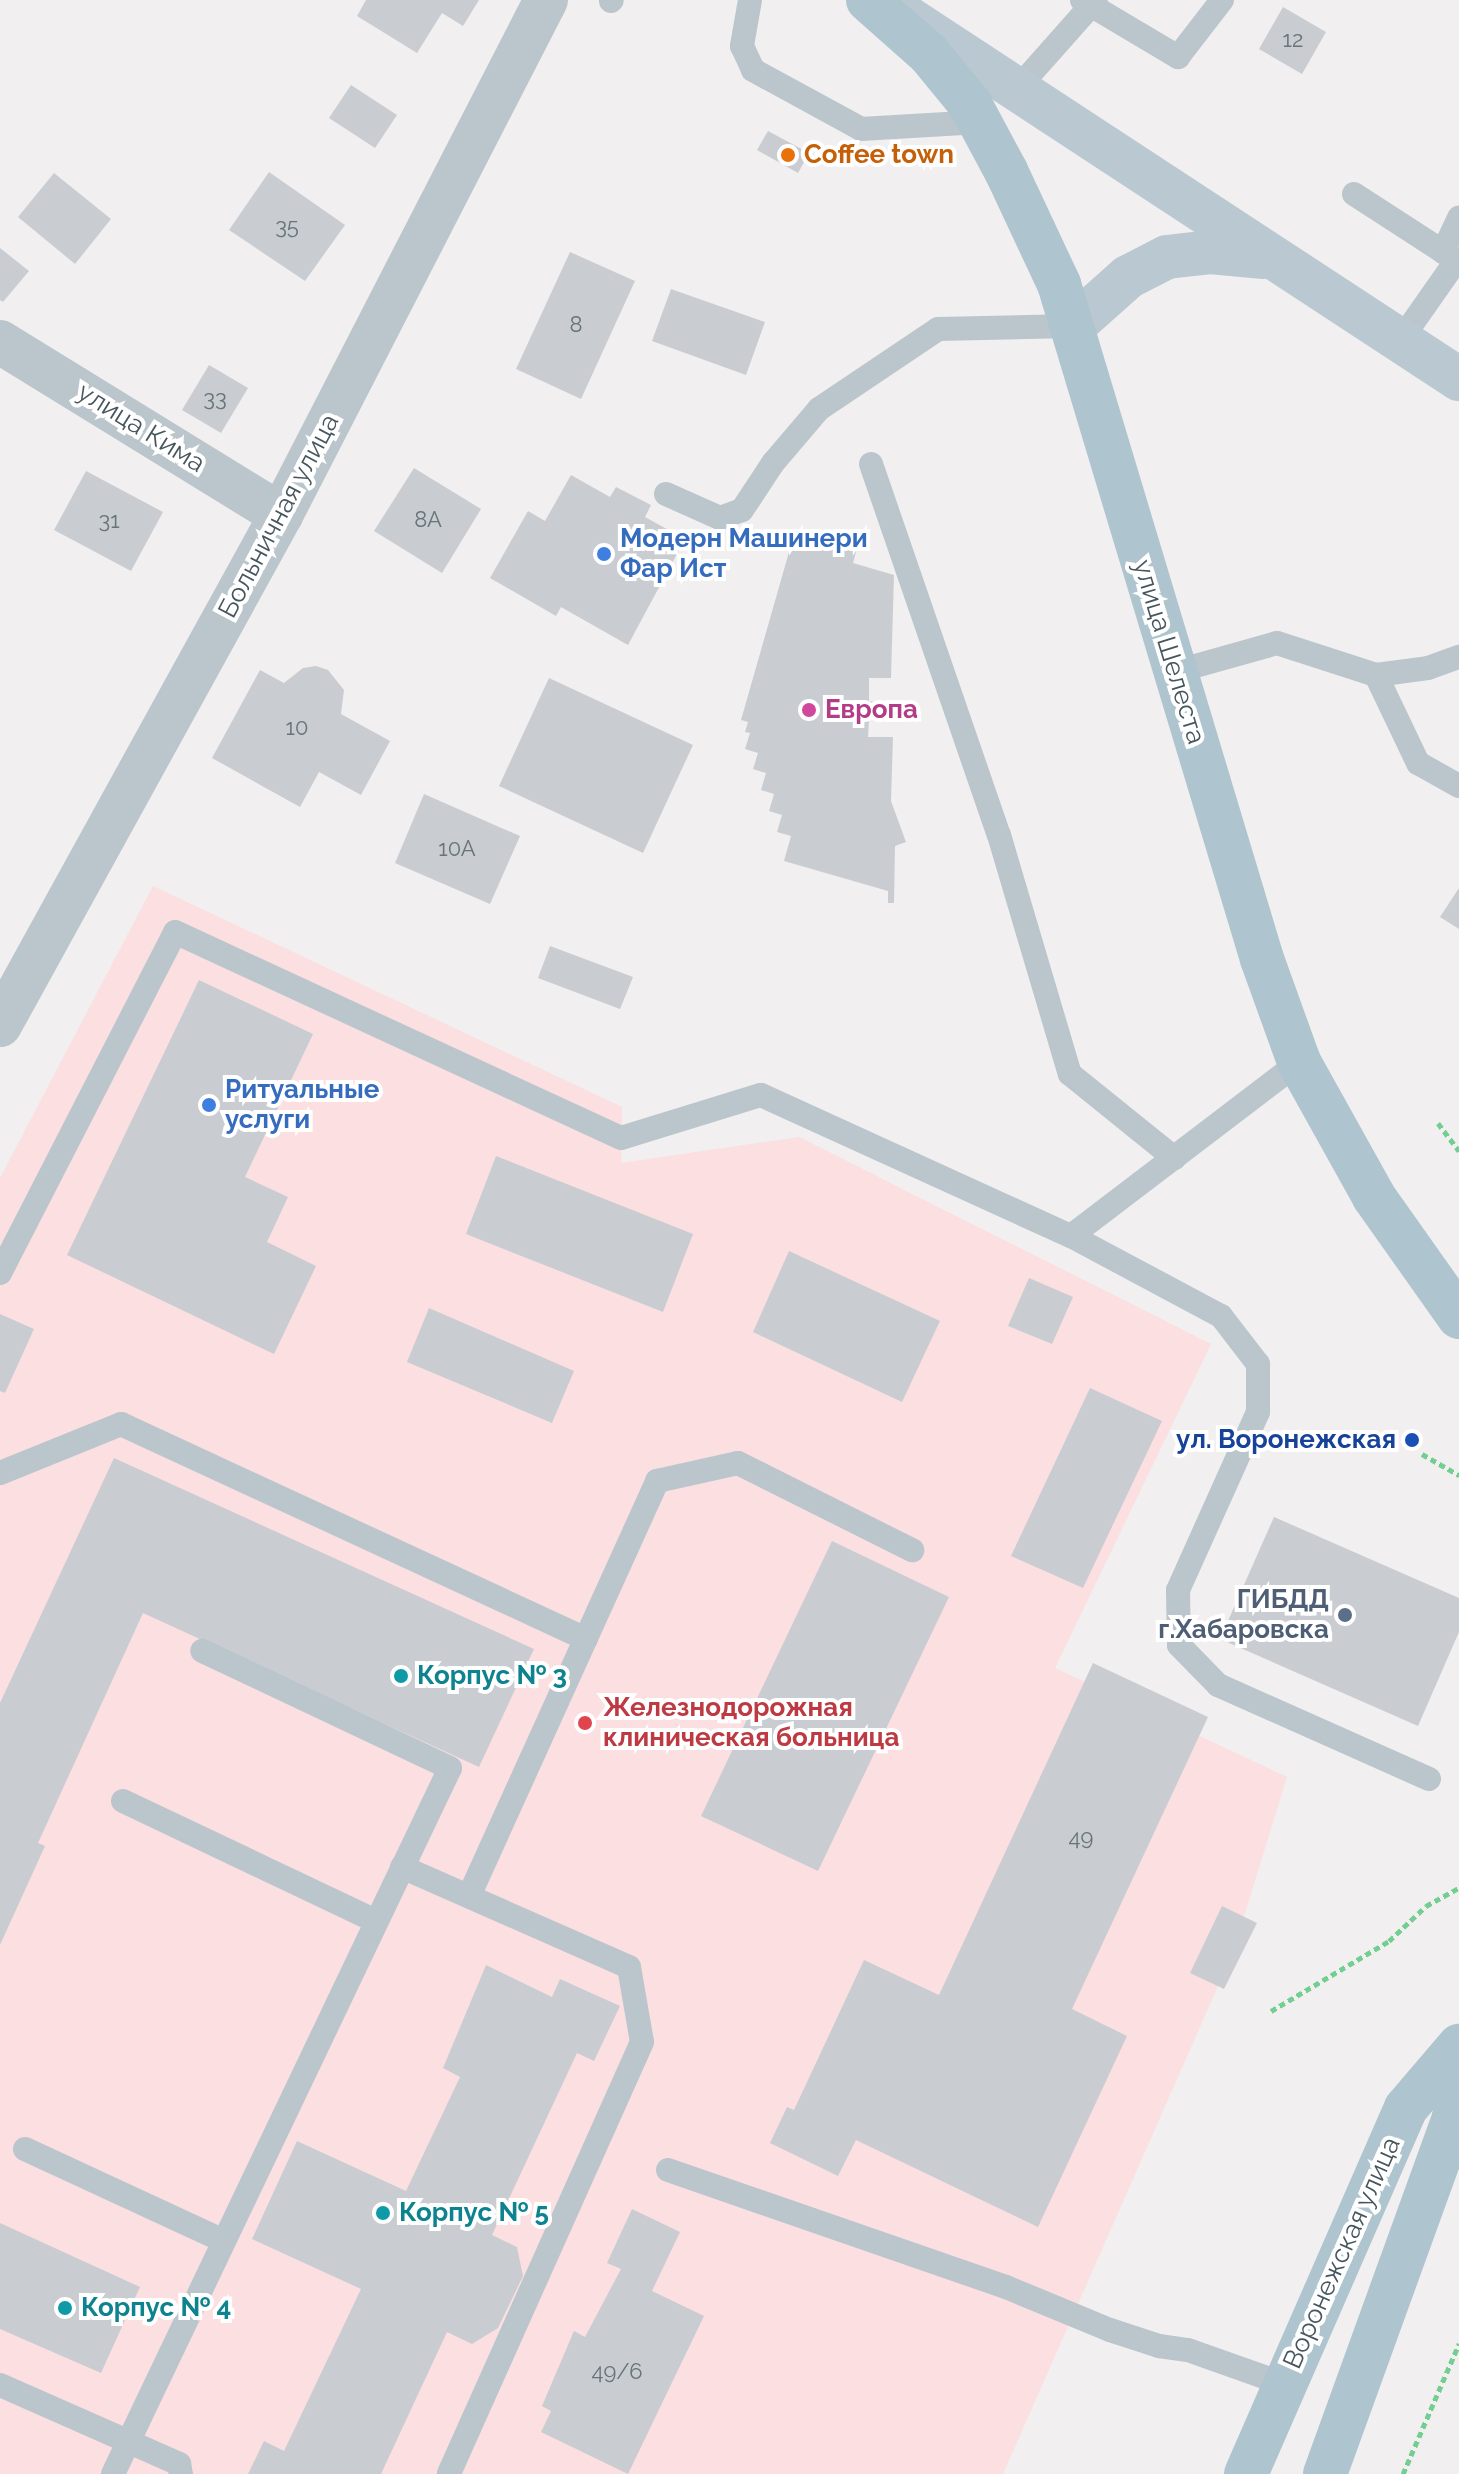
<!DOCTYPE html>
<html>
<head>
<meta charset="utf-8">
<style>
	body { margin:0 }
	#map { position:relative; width:1459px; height:2474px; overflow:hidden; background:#f1efef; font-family:Raleway,sans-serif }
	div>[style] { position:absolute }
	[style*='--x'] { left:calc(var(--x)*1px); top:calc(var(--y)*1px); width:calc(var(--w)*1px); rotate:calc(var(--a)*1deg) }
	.medical>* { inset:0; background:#fbdfe1 }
	.building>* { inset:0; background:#c9cdd2 }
	.path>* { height:5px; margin-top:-2.5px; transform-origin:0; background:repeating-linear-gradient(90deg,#73cf91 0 6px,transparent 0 10px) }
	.service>* { height:24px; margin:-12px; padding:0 12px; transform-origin:12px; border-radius:12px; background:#bac6cc }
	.minor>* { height:44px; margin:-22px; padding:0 22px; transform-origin:22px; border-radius:22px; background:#bac6cc }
	.secondary>* { height:44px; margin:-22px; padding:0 22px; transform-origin:22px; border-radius:22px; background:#bac9d1 }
	.primary>* { height:44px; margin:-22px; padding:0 22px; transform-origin:22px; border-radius:22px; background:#aec4ce }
	.dots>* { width:22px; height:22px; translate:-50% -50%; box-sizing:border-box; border:4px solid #fff; border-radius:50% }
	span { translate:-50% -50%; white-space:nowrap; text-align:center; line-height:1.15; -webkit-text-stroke:8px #fff; paint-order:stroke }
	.number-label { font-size:22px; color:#67747a }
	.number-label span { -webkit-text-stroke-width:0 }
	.food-label { font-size:26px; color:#c56008; font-weight:700 }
	.left { translate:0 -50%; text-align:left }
	.street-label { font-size:26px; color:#46565d }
	.shop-label { font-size:26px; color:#366cbe; font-weight:700 }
	.hotel-label { font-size:26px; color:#b23c85; font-weight:700 }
	.transit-label { font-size:26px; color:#164399; font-weight:700 }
	.right { translate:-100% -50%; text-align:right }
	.service-label { font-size:26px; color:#4e5e75; font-weight:700 }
	.culture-label { font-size:26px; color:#0d838f; font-weight:700 }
	.health-label { font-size:26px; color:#be3a42; font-weight:700 }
</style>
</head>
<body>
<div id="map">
	<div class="medical">
		<div style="clip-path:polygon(153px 886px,622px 1107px,621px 1163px,799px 1137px,1211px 1344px,1055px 1668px,1287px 1777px,1233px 1952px,1003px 2474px,0 2474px,0 1178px)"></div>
	</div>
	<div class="building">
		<div style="clip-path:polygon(366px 0,479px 0,463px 26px,442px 13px,417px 53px,357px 16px)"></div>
		<div style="clip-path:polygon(1283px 7px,1326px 32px,1302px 74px,1259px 49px)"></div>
		<div style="clip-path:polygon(351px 85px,397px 115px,375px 148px,329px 118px)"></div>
		<div style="clip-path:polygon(768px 131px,809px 153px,798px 173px,757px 150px)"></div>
		<div style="clip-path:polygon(269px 172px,345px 225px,305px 281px,229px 230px)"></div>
		<div style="clip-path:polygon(54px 173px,111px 219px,75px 264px,18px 217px)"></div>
		<div style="clip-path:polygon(0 248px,29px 271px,3px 302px,0 300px)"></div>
		<div style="clip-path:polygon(570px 252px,635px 281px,581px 399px,516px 369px)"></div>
		<div style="clip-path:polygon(671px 289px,765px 322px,746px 375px,652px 341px)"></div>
		<div style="clip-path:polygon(209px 365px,248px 388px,221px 433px,182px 410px)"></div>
		<div style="clip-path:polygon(414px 468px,481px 509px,442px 573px,374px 531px)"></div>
		<div style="clip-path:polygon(86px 471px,163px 512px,131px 571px,54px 530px)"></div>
		<div style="clip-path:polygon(571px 475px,610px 497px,616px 487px,651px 505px,645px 517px,685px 539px,628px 645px,561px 607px,556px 616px,490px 578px,528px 511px,545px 521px)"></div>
		<div style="clip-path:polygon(806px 529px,858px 544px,853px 563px,894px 575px,891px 678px,869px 678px,869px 701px,875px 702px,875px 718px,869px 720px,868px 737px,893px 737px,891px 801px,906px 842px,895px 846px,894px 903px,888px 903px,888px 891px,784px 861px,791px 836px,777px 832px,782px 815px,769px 811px,774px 794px,761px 790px,766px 773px,753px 769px,758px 753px,745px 749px,750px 733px,745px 732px,748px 722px,741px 720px,791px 545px,801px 548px)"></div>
		<div style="clip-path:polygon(316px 666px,328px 670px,344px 690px,341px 714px,390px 741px,361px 795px,319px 772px,300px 807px,212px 758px,260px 670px,284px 683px,303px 668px)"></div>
		<div style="clip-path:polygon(549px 678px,693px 745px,643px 853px,499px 786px)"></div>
		<div style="clip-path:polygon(424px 794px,520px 836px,490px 904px,395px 863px)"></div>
		<div style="clip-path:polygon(1459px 888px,1459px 929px,1440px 917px)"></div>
		<div style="clip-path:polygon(550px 946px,633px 977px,620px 1009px,538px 978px)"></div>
		<div style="clip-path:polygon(199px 980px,313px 1034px,245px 1177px,288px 1197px,267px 1242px,316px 1266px,274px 1354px,67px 1255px)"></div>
		<div style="clip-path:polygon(496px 1156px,693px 1234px,663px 1312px,466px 1234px)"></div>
		<div style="clip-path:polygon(789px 1251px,940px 1321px,902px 1402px,753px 1332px)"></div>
		<div style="clip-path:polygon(1029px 1278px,1073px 1297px,1052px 1344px,1008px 1326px)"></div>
		<div style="clip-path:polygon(429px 1308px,574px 1371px,552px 1423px,407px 1362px)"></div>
		<div style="clip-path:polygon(0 1314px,34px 1329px,5px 1393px,0 1391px)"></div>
		<div style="clip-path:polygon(1090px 1388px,1162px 1421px,1083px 1588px,1011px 1556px)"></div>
		<div style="clip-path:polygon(114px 1458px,534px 1649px,479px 1767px,143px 1613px,38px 1843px,45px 1846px,0 1945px,0 1703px)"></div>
		<div style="clip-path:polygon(1274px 1517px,1459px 1598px,1459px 1632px,1418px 1726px,1220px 1639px)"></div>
		<div style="clip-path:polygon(832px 1541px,949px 1597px,818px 1871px,701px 1816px)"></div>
		<div style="clip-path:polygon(1093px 1663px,1208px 1717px,1072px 2009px,1127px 2036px,1038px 2227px,856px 2140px,838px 2176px,770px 2143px,787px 2107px,794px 2110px,864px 1960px,939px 1995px)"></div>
		<div style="clip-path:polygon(1222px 1906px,1257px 1923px,1224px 1989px,1190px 1973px)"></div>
		<div style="clip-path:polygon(486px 1965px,552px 1997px,560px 1979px,620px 2006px,594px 2061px,577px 2053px,492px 2235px,517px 2247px,523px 2276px,498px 2328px,472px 2344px,447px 2332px,381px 2474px,248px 2474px,264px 2441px,284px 2451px,361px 2289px,252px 2239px,297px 2141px,406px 2191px,460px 2077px,443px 2068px)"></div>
		<div style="clip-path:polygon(632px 2209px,680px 2232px,652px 2291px,704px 2316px,628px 2474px,541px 2432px,551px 2411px,542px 2406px,574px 2331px,585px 2337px,621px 2269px,607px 2263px)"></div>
		<div style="clip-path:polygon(0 2223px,140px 2287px,101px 2373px,0 2329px)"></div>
	</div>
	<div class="path">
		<div style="--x:1438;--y:1123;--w:35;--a:53"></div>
		<div style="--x:1422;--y:1454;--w:43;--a:29.6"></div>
		<div style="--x:1271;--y:2011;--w:137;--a:-30.7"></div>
		<div style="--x:1389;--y:1941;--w:51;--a:-43.4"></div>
		<div style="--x:1426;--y:1906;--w:38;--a:-29"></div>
		<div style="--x:1403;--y:2474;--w:142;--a:-66.7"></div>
	</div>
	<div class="service">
		<div style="--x:750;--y:0;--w:47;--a:99.9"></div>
		<div style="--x:742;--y:46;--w:26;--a:65"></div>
		<div style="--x:753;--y:70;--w:123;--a:28.6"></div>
		<div style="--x:861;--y:129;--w:119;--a:-3.4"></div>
		<div style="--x:1082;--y:0;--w:112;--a:30.7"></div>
		<div style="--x:1178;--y:57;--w:72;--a:-52.3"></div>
		<div style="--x:611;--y:1;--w:1;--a:-45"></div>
		<div style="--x:1016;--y:90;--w:120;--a:-48.4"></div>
		<div style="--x:1354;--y:194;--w:125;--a:32.9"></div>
		<div style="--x:1443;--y:252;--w:38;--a:-65"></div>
		<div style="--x:1400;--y:341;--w:98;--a:-55"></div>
		<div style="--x:871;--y:464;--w:392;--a:71"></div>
		<div style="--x:999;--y:835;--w:249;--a:73.5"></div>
		<div style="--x:1070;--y:1074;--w:134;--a:38.9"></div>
		<div style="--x:666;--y:494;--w:59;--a:24"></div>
		<div style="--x:720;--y:518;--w:23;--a:-20"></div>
		<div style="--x:742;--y:510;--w:56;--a:-56.6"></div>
		<div style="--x:773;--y:463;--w:71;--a:-49.6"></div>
		<div style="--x:819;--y:409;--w:143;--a:-33.9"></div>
		<div style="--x:938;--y:329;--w:135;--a:-1.3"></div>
		<div style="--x:1174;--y:672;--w:107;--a:-15.7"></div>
		<div style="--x:1277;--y:643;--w:104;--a:17.9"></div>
		<div style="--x:1376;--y:675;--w:52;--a:-7.7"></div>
		<div style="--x:1428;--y:668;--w:33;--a:-20"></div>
		<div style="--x:1376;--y:675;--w:98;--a:64.5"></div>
		<div style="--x:1418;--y:763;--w:47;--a:29.3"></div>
		<div style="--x:1071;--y:1236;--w:170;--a:28.1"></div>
		<div style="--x:1221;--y:1316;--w:61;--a:52.4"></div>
		<div style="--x:1258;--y:1364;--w:48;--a:90"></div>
		<div style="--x:1258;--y:1412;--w:195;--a:114.2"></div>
		<div style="--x:1178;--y:1590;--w:55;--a:89"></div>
		<div style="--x:1179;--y:1645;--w:56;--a:45.7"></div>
		<div style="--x:1218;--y:1685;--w:231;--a:24"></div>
		<div style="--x:0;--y:1273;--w:383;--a:-62.8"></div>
		<div style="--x:175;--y:932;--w:491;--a:24.8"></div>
		<div style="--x:621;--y:1138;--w:146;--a:-17.1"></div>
		<div style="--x:761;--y:1095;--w:341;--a:24.5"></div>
		<div style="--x:1071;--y:1236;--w:287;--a:-37.3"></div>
		<div style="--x:0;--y:1473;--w:131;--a:-22"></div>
		<div style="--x:121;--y:1424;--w:512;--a:24.81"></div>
		<div style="--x:123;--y:1801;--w:280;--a:25.4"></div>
		<div style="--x:402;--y:1867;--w:248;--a:23.8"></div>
		<div style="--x:629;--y:1967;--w:76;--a:80.2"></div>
		<div style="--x:642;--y:2042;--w:473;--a:114.1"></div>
		<div style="--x:469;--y:1896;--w:456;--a:-65.6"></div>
		<div style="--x:657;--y:1481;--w:83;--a:-12.5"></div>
		<div style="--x:738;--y:1463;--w:195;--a:26.6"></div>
		<div style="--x:25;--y:2149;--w:217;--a:24.8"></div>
		<div style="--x:668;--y:2170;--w:358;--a:19.1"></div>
		<div style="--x:1006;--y:2287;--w:113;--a:22.5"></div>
		<div style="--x:1110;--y:2330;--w:52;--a:18.1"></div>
		<div style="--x:1159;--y:2346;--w:29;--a:8"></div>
		<div style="--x:1188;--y:2350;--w:102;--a:19.5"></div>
		<div style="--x:0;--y:2385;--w:196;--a:23.8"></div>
		<div style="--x:179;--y:2464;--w:10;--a:79"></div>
		<div style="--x:113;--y:2474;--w:782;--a:-64.48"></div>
		<div style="--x:450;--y:1768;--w:274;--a:-154.7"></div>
	</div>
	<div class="minor">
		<div style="--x:0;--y:342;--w:330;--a:31.6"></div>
		<div style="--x:0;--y:1025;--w:582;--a:-61.15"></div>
		<div style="--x:281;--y:515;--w:579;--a:-62.77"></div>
	</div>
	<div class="secondary">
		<div style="--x:902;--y:14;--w:666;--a:33.24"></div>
		<div style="--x:1073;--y:326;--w:74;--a:-41.7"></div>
		<div style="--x:1128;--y:277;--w:44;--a:-27.1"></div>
		<div style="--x:1167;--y:257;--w:43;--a:-6.6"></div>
		<div style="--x:1210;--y:252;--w:54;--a:5.3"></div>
	</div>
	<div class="primary">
		<div style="--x:868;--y:0;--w:81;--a:41.5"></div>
		<div style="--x:929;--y:54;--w:65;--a:50.6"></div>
		<div style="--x:970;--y:104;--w:76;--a:61.8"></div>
		<div style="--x:1006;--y:171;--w:125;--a:64.9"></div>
		<div style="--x:1059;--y:284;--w:705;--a:73.26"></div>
		<div style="--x:1262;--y:959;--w:109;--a:70.2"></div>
		<div style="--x:1299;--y:1062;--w:154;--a:60.9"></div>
		<div style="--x:1374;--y:1197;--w:147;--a:54.7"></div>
		<div style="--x:1246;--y:2474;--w:399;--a:-66.4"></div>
		<div style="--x:1406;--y:2108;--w:82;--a:-49.5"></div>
		<div style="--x:1325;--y:2474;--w:379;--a:-70.1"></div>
		<div style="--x:1454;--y:2118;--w:42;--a:-83.2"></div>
	</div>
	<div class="dots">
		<div style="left:788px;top:155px;background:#e8710a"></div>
		<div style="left:604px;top:554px;background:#3f7fe0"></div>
		<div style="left:809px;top:710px;background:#d1479c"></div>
		<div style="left:209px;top:1105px;background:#3f7fe0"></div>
		<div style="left:1412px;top:1440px;background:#1a4fb4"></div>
		<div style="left:1345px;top:1615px;background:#5c6f8a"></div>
		<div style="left:401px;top:1676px;background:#0f9aa8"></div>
		<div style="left:585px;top:1723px;background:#e0444e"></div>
		<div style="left:383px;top:2213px;background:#0f9aa8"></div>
		<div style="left:65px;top:2308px;background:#0f9aa8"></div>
	</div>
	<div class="number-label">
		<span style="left:1293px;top:40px">12</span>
		<span style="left:287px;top:227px">35</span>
		<span style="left:576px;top:325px">8</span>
		<span style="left:215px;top:399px">33</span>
		<span style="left:428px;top:520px">8А</span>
		<span style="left:109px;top:521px">31</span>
		<span style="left:297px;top:728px">10</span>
		<span style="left:457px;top:849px">10А</span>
		<span style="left:1081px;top:1838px">49</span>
		<span style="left:617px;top:2372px">49/6</span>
	</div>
	<div class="food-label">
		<span class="left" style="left:804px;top:155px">Coffee town</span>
	</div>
	<div class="street-label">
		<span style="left:141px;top:428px;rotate:32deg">улица Кима</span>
		<span style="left:279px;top:516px;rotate:-62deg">Больничная улица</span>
		<span style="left:1169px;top:652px;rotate:73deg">улица Шелеста</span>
		<span style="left:1342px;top:2253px;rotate:-66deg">Воронежская улица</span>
	</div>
	<div class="shop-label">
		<span class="left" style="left:620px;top:554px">Модерн Машинери<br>Фар Ист</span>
		<span class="left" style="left:225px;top:1105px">Ритуальные<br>услуги</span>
	</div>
	<div class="hotel-label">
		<span class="left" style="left:825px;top:710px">Европа</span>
	</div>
	<div class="transit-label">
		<span class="right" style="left:1396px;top:1440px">ул. Воронежская</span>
	</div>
	<div class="service-label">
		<span class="right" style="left:1329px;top:1615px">ГИБДД<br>г.Хабаровска</span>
	</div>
	<div class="culture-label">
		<span class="left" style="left:417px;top:1676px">Корпус № 3</span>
		<span class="left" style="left:399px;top:2213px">Корпус № 5</span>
		<span class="left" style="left:81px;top:2308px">Корпус № 4</span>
	</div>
	<div class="health-label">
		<span class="left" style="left:603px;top:1723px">Железнодорожная<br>клиническая больница</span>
	</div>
</div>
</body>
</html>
